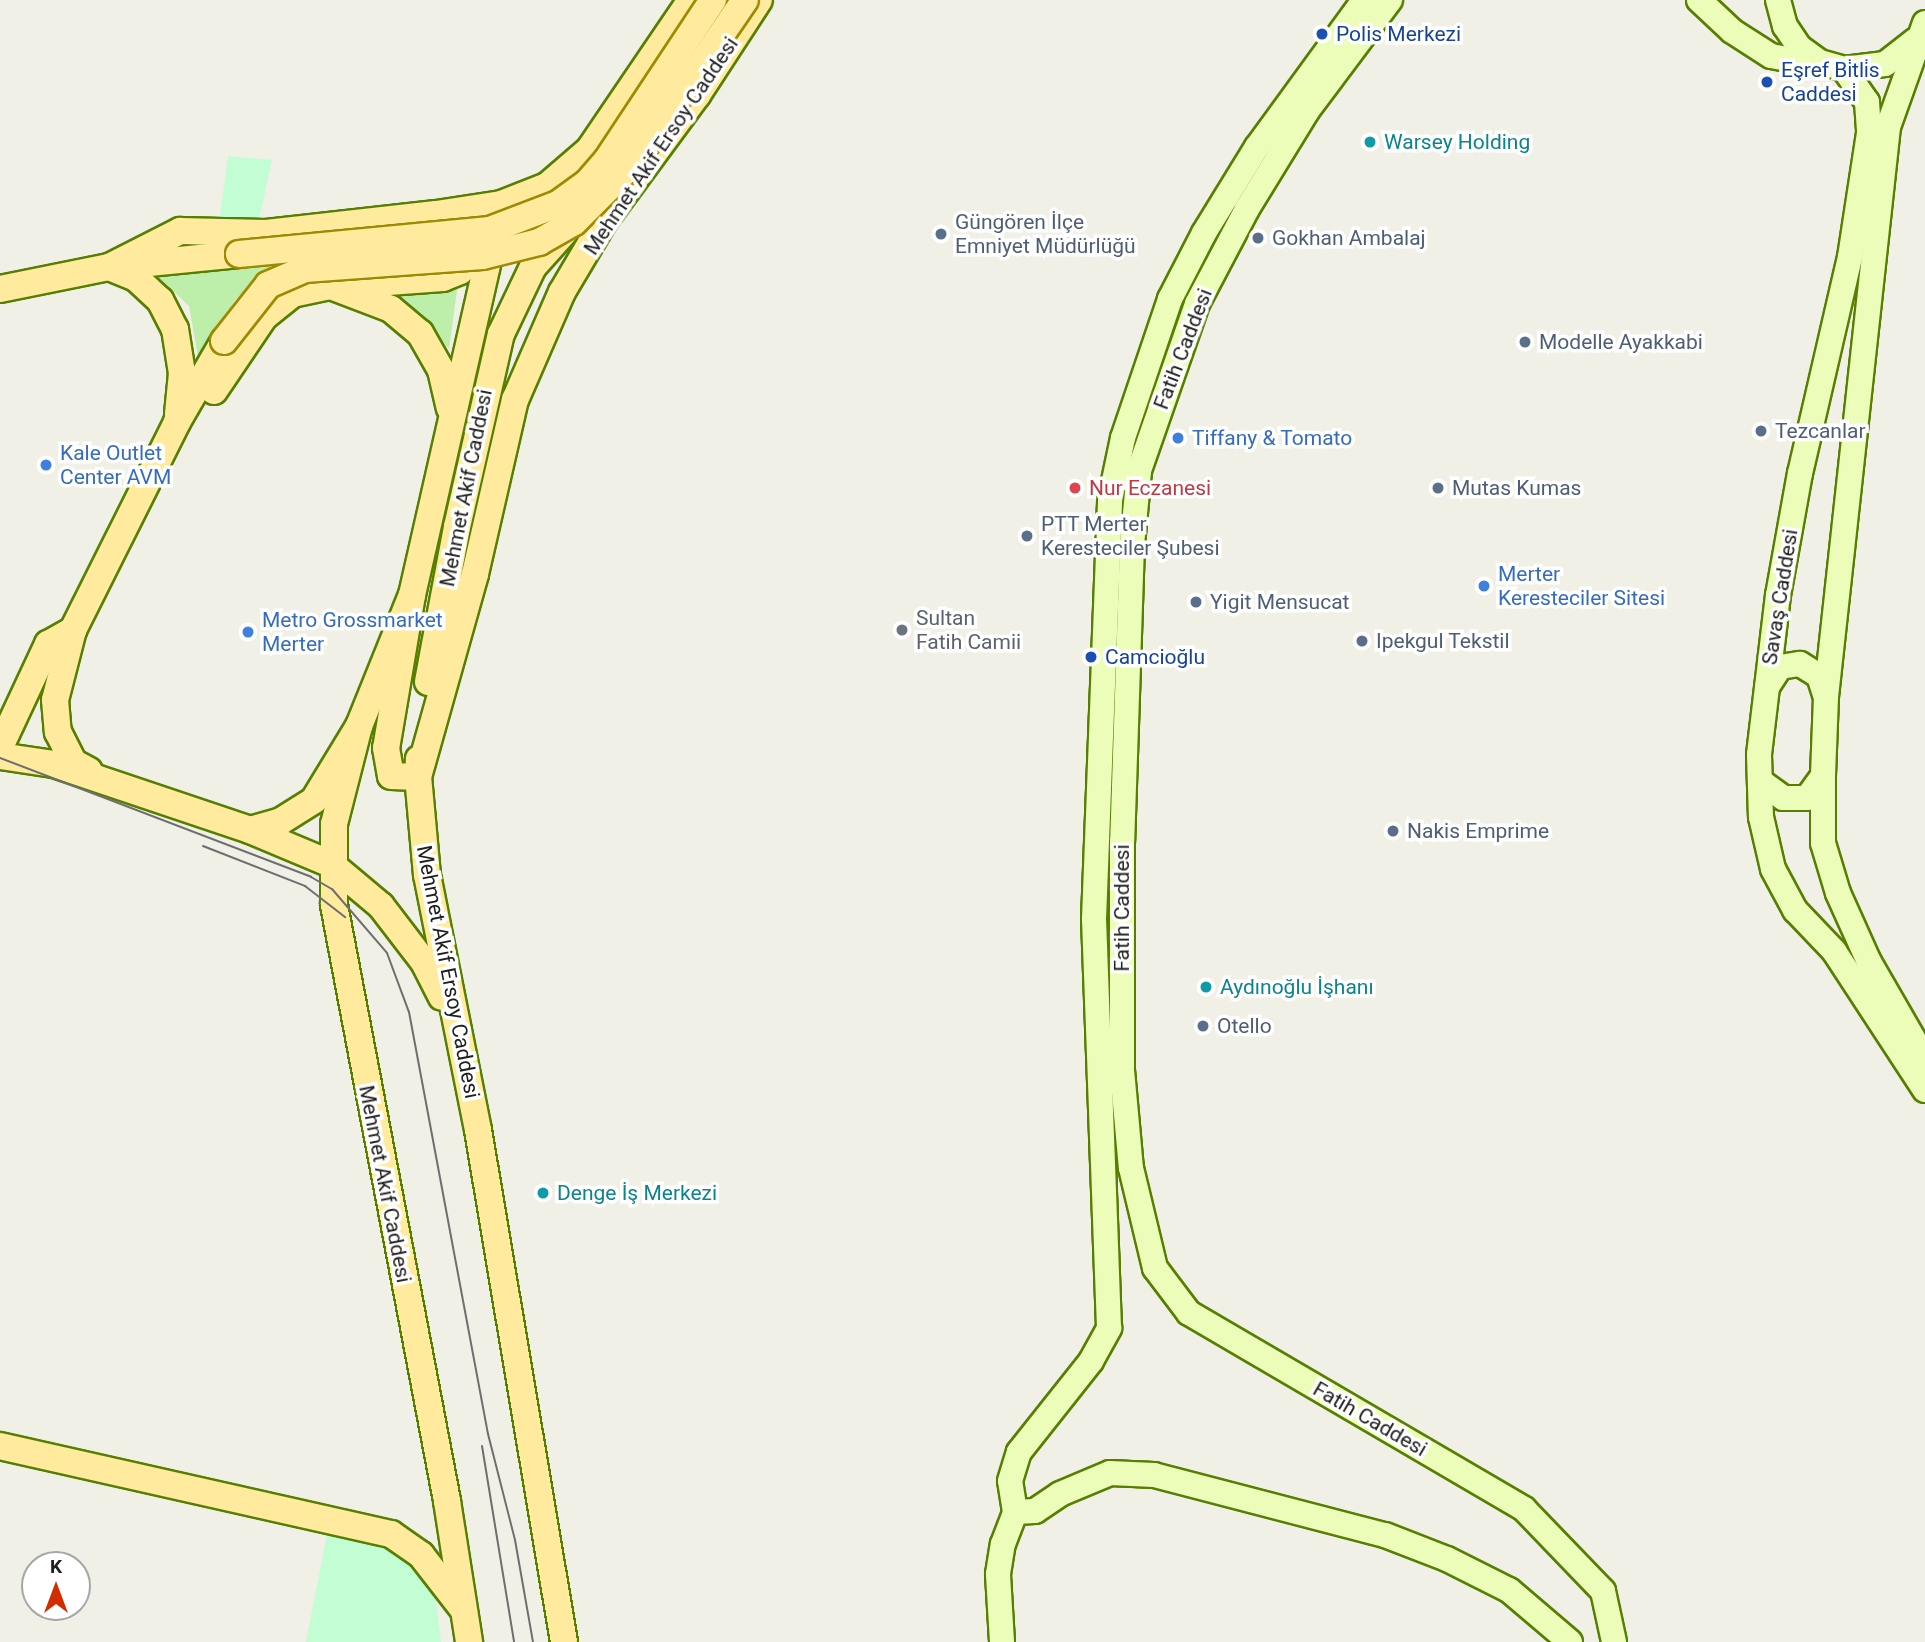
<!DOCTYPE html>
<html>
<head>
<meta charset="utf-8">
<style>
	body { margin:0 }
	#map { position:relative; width:1925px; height:1642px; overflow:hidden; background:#f1f0e6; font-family:Roboto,sans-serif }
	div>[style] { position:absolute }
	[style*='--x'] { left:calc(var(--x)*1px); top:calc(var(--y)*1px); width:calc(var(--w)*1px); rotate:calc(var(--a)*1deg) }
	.grass>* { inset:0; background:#bdeeaa }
	.park>* { inset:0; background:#c2fdd3 }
	.roads { filter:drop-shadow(2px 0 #567f00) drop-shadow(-2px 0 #567f00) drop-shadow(0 2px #567f00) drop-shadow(0 -2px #567f00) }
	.secondary>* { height:24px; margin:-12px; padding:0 12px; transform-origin:12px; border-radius:12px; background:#ebfdb8 }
	.primary>* { height:26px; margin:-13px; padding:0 13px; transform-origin:13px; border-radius:13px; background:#ffea9e }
	.tram>* { height:2px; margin:-1px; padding:0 1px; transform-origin:1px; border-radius:1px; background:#6e6e6e }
	.bridges { filter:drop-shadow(2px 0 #9d8a00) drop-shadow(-2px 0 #9d8a00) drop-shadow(0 2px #9d8a00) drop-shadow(0 -2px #9d8a00) }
	.primary-bridge>* { height:26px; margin:-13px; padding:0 13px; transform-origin:13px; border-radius:13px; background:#ffea9e }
	.dots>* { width:19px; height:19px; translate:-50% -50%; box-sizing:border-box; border:4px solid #fff; border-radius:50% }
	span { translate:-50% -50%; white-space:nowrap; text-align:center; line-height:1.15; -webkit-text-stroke:7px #fff; paint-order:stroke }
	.transit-label { font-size:21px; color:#164399 }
	.left { translate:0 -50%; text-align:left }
	.culture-label { font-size:21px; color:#0d838f }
	.street-label { font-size:21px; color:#202020 }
	.service-label { font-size:21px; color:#4e5e75 }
	.shop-label { font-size:21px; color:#366cbe }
	.health-label { font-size:21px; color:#be3a42 }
	.worship-label { font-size:21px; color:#5b616d }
	.north { position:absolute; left:21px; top:1551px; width:70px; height:70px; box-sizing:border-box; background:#fff; border:2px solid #a6a6a6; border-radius:50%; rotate:0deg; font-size:19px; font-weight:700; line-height:28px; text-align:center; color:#202020 }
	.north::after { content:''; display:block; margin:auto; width:24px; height:32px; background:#d12d00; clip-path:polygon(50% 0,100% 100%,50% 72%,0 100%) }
</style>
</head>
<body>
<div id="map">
	<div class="grass">
		<div style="clip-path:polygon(301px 257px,254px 282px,235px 300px,199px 362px,189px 306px,151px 270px)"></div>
		<div style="clip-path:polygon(458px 283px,449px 349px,424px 320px,392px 297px,442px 293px)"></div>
	</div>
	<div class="park">
		<div style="clip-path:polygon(228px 156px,272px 160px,259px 220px,219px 223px)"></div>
		<div style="clip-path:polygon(327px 1534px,393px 1547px,421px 1569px,435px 1595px,441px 1642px,306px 1642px)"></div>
	</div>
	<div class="roads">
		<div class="secondary">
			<div style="--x:1390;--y:0;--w:139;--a:126.8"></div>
			<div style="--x:1307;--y:111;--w:115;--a:121.5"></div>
			<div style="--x:1247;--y:209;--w:107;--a:117.8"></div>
			<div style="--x:1197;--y:304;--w:177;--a:109.2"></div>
			<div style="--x:1139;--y:471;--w:74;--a:95.4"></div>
			<div style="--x:1132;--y:545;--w:296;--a:91.9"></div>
			<div style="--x:1122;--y:841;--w:229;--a:90"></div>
			<div style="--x:1122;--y:1070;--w:98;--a:84.8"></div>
			<div style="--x:1131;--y:1168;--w:103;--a:76.5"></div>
			<div style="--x:1155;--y:1268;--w:56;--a:52.9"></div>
			<div style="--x:1189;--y:1313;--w:388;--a:30.3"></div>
			<div style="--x:1524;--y:1509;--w:114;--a:46.1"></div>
			<div style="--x:1603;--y:1591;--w:52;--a:77.8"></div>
			<div style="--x:1699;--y:0;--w:45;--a:43.2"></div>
			<div style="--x:1732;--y:31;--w:46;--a:32.7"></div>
			<div style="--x:1771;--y:56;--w:49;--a:10.6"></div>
			<div style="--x:1778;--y:0;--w:27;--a:75"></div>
			<div style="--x:1785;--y:26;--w:25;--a:56"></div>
			<div style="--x:1799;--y:47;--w:26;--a:36"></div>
			<div style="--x:1820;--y:62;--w:25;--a:16"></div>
			<div style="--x:1844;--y:69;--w:41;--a:-7"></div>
			<div style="--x:1885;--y:64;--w:39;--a:-38"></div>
			<div style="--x:1925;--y:23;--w:110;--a:109.6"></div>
			<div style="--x:1888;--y:127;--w:573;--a:96.21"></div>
			<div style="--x:1826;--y:697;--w:79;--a:92.2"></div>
			<div style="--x:1823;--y:776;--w:67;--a:90"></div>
			<div style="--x:1823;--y:843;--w:52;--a:73.3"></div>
			<div style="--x:1838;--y:893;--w:76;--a:65.8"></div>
			<div style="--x:1869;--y:962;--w:112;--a:60"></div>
			<div style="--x:1844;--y:69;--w:40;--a:55.1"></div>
			<div style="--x:1867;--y:102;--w:31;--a:86"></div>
			<div style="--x:1869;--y:133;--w:125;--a:98.7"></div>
			<div style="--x:1850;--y:257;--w:222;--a:103"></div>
			<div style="--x:1800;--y:473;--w:124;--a:100.2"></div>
			<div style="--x:1778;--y:595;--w:161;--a:96.8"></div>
			<div style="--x:1759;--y:755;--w:62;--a:88.2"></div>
			<div style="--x:1761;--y:817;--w:53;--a:77"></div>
			<div style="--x:1773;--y:869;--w:47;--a:61.8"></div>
			<div style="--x:1795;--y:910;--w:57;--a:46.4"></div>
			<div style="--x:1834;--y:951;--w:166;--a:56.8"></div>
			<div style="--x:1767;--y:687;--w:24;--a:-57"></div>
			<div style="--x:1780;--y:667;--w:20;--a:-9"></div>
			<div style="--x:1800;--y:664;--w:22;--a:32"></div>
			<div style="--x:1819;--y:676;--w:22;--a:72"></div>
			<div style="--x:1760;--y:781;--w:29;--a:36"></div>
			<div style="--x:1783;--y:798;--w:24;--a:0"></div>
			<div style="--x:1807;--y:798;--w:27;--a:-54"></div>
			<div style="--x:1015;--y:1512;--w:20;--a:-3"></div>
			<div style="--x:1035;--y:1511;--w:30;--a:-34"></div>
			<div style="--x:1060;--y:1494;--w:54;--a:-22.8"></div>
			<div style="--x:1110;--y:1473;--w:44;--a:2.6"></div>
			<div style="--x:1154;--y:1475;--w:239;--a:14.6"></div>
			<div style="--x:1385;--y:1535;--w:66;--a:21.2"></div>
			<div style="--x:1447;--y:1559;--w:69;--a:26.6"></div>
			<div style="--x:1509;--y:1590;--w:80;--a:40.4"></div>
			<div style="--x:1002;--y:1642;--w:68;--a:-93.4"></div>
			<div style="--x:998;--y:1574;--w:30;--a:-81"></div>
			<div style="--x:1003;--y:1544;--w:34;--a:-69"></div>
			<div style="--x:1015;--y:1512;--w:31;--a:-99"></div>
			<div style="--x:1010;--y:1481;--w:30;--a:-73"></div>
			<div style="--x:1019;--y:1452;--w:116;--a:-51.6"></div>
			<div style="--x:1091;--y:1361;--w:38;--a:-61"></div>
			<div style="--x:1109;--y:1328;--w:409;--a:-92.1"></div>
			<div style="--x:1094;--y:919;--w:419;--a:-87.8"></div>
			<div style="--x:1110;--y:500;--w:63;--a:-78.2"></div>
			<div style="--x:1123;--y:438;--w:147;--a:-71.3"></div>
			<div style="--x:1170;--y:299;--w:74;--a:-62.7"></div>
			<div style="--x:1204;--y:233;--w:101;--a:-58.4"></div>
			<div style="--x:1257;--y:147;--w:182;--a:-53.9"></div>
		</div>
		<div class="primary">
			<div style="--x:129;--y:265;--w:111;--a:-5.7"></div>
			<div style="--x:109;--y:267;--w:29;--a:22"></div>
			<div style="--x:136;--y:278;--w:33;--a:43"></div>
			<div style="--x:160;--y:300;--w:33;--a:63"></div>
			<div style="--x:175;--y:329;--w:45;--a:81"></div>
			<div style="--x:182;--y:373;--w:41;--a:95.6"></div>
			<div style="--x:348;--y:285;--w:95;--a:-4.2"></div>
			<div style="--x:443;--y:278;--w:18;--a:-22"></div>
			<div style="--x:460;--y:271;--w:14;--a:-51"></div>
			<div style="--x:469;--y:260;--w:19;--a:-78"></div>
			<div style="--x:0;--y:289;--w:111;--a:-11.4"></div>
			<div style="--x:109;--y:267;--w:80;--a:-26.9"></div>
			<div style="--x:180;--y:231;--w:86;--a:1.3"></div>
			<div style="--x:266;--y:233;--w:171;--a:-6.4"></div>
			<div style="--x:436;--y:214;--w:66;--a:-8.7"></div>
			<div style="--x:501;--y:204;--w:49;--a:-21.4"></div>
			<div style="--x:547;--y:186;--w:55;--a:-40.6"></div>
			<div style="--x:589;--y:150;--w:181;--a:-55.8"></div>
			<div style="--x:214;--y:391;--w:89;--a:-56"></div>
			<div style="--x:264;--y:317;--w:36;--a:-39"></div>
			<div style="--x:292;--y:294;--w:40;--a:-12"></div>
			<div style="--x:331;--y:286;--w:64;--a:21"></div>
			<div style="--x:391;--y:309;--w:38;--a:40"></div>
			<div style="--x:420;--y:333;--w:43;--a:60.4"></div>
			<div style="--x:441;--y:370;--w:39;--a:77"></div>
			<div style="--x:412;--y:595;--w:155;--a:99.6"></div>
			<div style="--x:386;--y:748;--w:28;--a:80"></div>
			<div style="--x:391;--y:776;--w:27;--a:2"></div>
			<div style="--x:418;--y:777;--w:18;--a:-87"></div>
			<div style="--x:73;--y:630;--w:72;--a:104.4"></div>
			<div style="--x:55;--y:700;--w:32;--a:85"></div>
			<div style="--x:58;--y:732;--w:34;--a:63"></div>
			<div style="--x:73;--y:762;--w:18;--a:29"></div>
			<div style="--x:428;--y:682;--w:158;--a:-79.4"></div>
			<div style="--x:457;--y:527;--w:198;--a:-77.2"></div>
			<div style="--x:501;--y:334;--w:74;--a:-64.5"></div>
			<div style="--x:533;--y:267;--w:52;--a:-48.1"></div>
			<div style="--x:359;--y:726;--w:101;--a:104.3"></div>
			<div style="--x:334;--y:824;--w:81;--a:90"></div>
			<div style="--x:334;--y:905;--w:607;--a:79.26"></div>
			<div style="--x:447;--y:1501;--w:143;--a:81.1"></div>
			<div style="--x:0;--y:747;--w:114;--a:-65"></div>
			<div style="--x:48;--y:644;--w:29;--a:-29"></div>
			<div style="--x:73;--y:630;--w:233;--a:-63.4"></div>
			<div style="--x:177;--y:422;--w:94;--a:-59.9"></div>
			<div style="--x:0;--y:756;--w:55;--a:8.4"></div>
			<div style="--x:54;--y:764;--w:207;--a:18.6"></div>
			<div style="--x:250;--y:830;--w:88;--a:22.8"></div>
			<div style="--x:331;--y:864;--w:65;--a:40"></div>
			<div style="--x:381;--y:906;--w:71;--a:52.5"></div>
			<div style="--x:424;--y:962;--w:39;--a:63"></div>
			<div style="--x:250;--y:830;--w:32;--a:-16"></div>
			<div style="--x:281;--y:821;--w:39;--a:-32"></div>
			<div style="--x:314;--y:800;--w:87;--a:-58.7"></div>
			<div style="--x:359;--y:726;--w:141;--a:-68"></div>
			<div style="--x:412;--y:595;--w:371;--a:-77.2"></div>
			<div style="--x:0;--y:1446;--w:401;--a:12.7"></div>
			<div style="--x:391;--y:1534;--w:37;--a:35"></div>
			<div style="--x:421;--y:1555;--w:68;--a:52.1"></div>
			<div style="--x:564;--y:1642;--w:519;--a:-99.53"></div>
			<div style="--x:478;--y:1130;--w:260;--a:-101.3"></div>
			<div style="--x:427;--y:875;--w:98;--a:-95.2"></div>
			<div style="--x:418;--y:777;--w:211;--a:-74.3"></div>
			<div style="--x:475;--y:574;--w:179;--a:-77.1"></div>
			<div style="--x:515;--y:400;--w:118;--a:-66.5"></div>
			<div style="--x:562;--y:292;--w:82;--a:-59.4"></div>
			<div style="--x:604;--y:221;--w:157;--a:-53.6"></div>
			<div style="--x:697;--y:95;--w:113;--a:-56.9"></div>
		</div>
	</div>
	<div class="tram">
		<div style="--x:0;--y:758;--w:333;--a:20.9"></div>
		<div style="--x:311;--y:877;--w:24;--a:30"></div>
		<div style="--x:332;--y:889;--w:84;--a:49.3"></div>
		<div style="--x:387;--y:953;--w:63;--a:69.6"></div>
		<div style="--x:409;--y:1012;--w:429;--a:79.4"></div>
		<div style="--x:488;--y:1434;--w:109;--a:75.7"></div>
		<div style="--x:515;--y:1540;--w:104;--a:80"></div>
		<div style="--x:203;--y:846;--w:110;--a:21.4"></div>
		<div style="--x:305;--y:886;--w:51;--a:37.8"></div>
		<div style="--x:482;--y:1446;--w:199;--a:80.7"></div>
	</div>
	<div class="bridges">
		<div class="primary-bridge">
			<div style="--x:239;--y:254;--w:252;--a:-5.5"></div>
			<div style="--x:490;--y:230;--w:73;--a:-20.9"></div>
			<div style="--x:558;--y:204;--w:37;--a:-36"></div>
			<div style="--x:588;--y:182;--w:29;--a:-49"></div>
			<div style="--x:607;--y:160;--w:192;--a:-56.5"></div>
			<div style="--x:224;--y:341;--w:71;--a:-51.8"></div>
			<div style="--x:268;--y:285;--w:40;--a:-23.4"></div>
			<div style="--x:305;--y:269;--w:178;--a:-4.2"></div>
			<div style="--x:483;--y:256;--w:58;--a:-14"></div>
			<div style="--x:539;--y:242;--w:40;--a:-29.7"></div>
			<div style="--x:574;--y:222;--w:85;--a:-45"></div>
			<div style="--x:634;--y:162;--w:196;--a:-55.6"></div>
		</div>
	</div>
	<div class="dots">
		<div style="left:1322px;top:34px;background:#1a4fb4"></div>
		<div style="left:1767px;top:82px;background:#1a4fb4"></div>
		<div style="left:1370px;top:142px;background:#0f9aa8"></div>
		<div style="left:941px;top:234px;background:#5c6f8a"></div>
		<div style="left:1258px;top:238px;background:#5c6f8a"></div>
		<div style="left:1525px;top:342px;background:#5c6f8a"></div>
		<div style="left:1761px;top:431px;background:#5c6f8a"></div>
		<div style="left:1178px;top:438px;background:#3f7fe0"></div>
		<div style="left:46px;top:465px;background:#3f7fe0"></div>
		<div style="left:1075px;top:488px;background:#e0444e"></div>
		<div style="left:1438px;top:488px;background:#5c6f8a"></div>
		<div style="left:1027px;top:536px;background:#5c6f8a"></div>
		<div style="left:1484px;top:586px;background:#3f7fe0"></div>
		<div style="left:1196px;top:602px;background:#5c6f8a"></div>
		<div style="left:902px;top:630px;background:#6b7280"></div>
		<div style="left:248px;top:632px;background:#3f7fe0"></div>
		<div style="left:1362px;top:641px;background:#5c6f8a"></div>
		<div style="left:1091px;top:657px;background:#1a4fb4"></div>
		<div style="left:1393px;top:831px;background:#5c6f8a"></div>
		<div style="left:1206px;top:987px;background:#0f9aa8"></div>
		<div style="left:1203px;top:1026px;background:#5c6f8a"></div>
		<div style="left:543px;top:1193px;background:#0f9aa8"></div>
	</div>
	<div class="transit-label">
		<span class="left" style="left:1336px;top:34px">Polis Merkezi</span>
		<span class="left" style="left:1781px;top:82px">Eşref Bi̇tli̇s<br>Caddesi̇</span>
		<span class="left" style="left:1105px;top:657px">Camcioğlu</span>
	</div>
	<div class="culture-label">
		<span class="left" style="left:1384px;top:142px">Warsey Holding</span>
		<span class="left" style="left:1220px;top:987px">Aydınoğlu İşhanı</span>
		<span class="left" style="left:557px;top:1193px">Denge İş Merkezi</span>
	</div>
	<div class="street-label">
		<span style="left:661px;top:146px;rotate:-56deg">Mehmet Akif Ersoy Caddesi</span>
		<span style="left:1183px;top:349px;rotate:-69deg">Fatih Caddesi</span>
		<span style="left:466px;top:488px;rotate:-79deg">Mehmet Akif Caddesi</span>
		<span style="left:1780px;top:597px;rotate:-81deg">Savaş Caddesi</span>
		<span style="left:1122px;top:908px;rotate:-90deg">Fatih Caddesi</span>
		<span style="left:448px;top:972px;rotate:79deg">Mehmet Akif Ersoy Caddesi</span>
		<span style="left:385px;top:1184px;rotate:79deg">Mehmet Akif Caddesi</span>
		<span style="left:1370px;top:1419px;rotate:30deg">Fatih Caddesi</span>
	</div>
	<div class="service-label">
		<span class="left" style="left:955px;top:234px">Güngören İlçe<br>Emniyet Müdürlüğü</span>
		<span class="left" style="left:1272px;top:238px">Gokhan Ambalaj</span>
		<span class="left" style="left:1539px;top:342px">Modelle Ayakkabi</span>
		<span class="left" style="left:1775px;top:431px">Tezcanlar</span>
		<span class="left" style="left:1452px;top:488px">Mutas Kumas</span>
		<span class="left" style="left:1041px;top:536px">PTT Merter<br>Keresteciler Şubesi</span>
		<span class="left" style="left:1210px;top:602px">Yigit Mensucat</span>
		<span class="left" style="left:1376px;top:641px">Ipekgul Tekstil</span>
		<span class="left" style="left:1407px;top:831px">Nakis Emprime</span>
		<span class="left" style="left:1217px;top:1026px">Otello</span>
	</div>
	<div class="shop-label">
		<span class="left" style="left:1192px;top:438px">Tiffany &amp; Tomato</span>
		<span class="left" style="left:60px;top:465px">Kale Outlet<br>Center AVM</span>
		<span class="left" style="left:1498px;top:586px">Merter<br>Keresteciler Sitesi</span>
		<span class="left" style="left:262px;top:632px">Metro Grossmarket<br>Merter</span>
	</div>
	<div class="health-label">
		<span class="left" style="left:1089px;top:488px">Nur Eczanesi</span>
	</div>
	<div class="worship-label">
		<span class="left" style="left:916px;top:630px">Sultan<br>Fatih Camii</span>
	</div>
	<div class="north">K</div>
</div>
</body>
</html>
